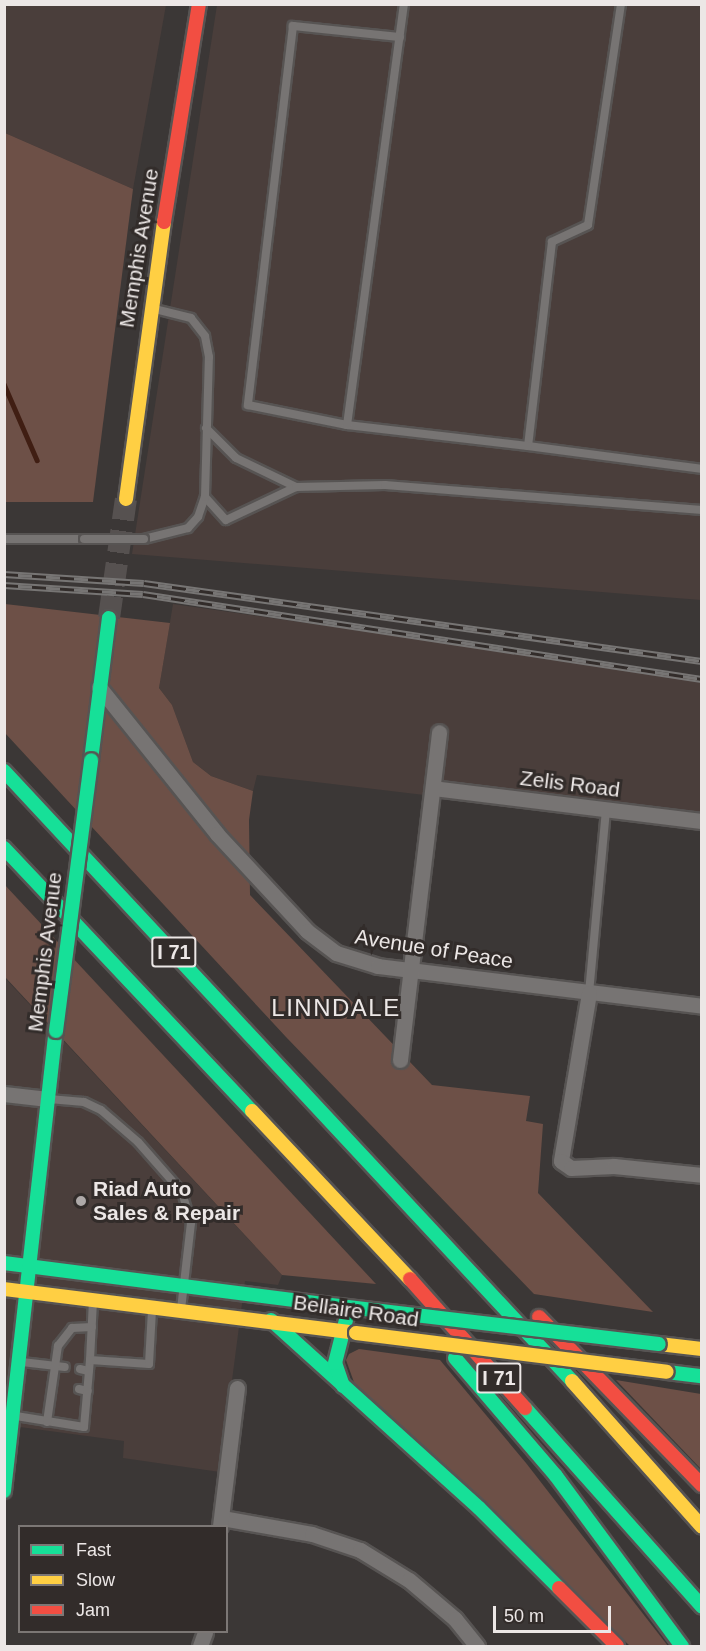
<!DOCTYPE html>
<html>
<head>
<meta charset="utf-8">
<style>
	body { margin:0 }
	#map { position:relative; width:706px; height:1651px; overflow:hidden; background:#3b3736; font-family:Helvetica,sans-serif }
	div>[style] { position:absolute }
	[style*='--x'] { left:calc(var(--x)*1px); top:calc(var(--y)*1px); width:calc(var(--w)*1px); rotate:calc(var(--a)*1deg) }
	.built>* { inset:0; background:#4a3e3b }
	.green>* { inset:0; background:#6d5047 }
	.stream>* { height:4.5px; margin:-2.25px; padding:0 2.25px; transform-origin:2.25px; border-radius:2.25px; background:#401e13 }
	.secondary-tunnel>* { height:22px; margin-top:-11px; transform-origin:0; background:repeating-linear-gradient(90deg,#565150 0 22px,transparent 0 33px) }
	.roads { filter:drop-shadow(2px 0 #575453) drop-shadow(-2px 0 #575453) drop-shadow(0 2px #575453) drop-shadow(0 -2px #575453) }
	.lane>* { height:8px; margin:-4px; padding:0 4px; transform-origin:4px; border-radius:4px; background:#777473 }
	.street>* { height:15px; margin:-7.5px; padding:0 7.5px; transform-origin:7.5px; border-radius:7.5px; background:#777473 }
	.fast>* { height:14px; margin:-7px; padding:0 7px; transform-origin:7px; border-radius:7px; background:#16e098 }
	.slow>* { height:14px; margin:-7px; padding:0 7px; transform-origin:7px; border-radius:7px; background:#ffcf43 }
	.jam>* { height:14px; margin:-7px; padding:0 7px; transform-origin:7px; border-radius:7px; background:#f24e42 }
	.rail>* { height:7px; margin-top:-3.5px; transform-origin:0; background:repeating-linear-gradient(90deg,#322c2a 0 14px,#777574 0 28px); box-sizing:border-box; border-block:2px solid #777574 }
	.bridges { filter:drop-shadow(2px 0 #575453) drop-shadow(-2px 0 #575453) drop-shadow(0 2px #575453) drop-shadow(0 -2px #575453) }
	.lane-bridge>* { height:8px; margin:-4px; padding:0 4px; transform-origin:4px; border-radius:4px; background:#777473 }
	.fast-bridge>* { height:14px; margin:-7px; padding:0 7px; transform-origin:7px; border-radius:7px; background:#16e098 }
	.slow-bridge>* { height:14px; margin:-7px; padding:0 7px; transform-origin:7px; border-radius:7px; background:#ffcf43 }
	.dots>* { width:16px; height:16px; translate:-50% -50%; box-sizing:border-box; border:3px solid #322c2a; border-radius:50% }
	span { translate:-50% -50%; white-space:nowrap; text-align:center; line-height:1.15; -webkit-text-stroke:6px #322c2a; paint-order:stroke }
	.shield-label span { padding:2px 4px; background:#322c2a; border:2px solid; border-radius:4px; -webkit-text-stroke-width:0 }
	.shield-label { font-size:20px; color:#ece7e6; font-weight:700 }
	.street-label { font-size:21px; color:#ece7e6 }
	.poi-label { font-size:21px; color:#ece7e6; font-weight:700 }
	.left { translate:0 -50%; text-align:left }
	.quarter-label { font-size:24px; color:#ece7e6; letter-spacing:1.5px }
	.frame { position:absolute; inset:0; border:6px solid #ece7e6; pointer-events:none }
	.legend { position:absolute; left:18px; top:1525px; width:210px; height:108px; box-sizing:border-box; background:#322c2a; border:2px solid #7c7775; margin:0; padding:8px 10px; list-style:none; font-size:18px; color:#ece7e6 }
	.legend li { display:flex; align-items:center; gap:12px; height:30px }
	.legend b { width:30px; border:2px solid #7c7775 }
	.scale { position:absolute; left:493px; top:1606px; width:118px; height:27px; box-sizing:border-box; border:3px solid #ece7e6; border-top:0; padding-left:8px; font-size:18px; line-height:21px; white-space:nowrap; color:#ece7e6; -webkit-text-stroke:4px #322c2a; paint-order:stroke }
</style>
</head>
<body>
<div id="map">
	<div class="built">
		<div style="clip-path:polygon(5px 5px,166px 5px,133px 189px,5px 133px)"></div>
		<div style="clip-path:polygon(217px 5px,701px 5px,701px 600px,132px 554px)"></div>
		<div style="clip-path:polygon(173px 604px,701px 679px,701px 828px,257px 775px,253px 791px,211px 776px,193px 762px,172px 705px,159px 688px)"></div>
		<div style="clip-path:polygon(4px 977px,282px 1275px,278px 1285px,245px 1281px,220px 1472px,123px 1458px,124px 1441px,5px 1425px)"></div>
	</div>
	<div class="green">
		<div style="clip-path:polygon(5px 133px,133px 189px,93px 502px,5px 502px)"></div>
		<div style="clip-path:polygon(5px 604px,170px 623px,159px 688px,172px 705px,193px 762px,211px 776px,253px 791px,249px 820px,250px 895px,432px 1085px,530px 1096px,526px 1121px,543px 1124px,538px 1193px,653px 1312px,534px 1294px,286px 1037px,5px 733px)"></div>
		<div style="clip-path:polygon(4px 884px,230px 1127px,376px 1284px,282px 1275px,5px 977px)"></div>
		<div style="clip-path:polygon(359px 1349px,440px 1360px,526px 1463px,668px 1646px,630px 1646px,355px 1385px,346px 1360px,349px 1354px)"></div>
		<div style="clip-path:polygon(616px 1380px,701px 1394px,701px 1469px)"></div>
	</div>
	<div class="stream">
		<div style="--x:4;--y:384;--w:83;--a:66.5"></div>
	</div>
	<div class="secondary-tunnel">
		<div style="--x:109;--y:618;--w:120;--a:-81.9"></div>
	</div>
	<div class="roads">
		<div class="lane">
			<div style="--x:621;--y:4;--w:223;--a:98.5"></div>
			<div style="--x:588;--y:225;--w:40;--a:155"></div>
			<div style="--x:552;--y:242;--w:205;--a:96.7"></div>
			<div style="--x:528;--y:446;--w:176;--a:7.5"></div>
			<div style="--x:400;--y:37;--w:108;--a:-174.1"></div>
			<div style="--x:293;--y:26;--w:382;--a:96.8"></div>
			<div style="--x:248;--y:405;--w:101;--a:11.4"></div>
			<div style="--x:347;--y:425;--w:182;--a:6.6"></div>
			<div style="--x:347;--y:425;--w:425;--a:-82.3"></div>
			<div style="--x:206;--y:428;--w:42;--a:45"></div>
			<div style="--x:236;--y:458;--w:67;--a:25.8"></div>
			<div style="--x:205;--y:497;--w:31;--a:48"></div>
			<div style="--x:226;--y:520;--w:77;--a:-25.2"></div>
			<div style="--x:296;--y:487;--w:89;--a:-1.3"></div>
			<div style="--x:385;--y:485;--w:318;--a:4.5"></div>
			<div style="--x:4;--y:539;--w:80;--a:0"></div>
			<div style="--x:144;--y:539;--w:45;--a:-14"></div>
			<div style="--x:188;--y:528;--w:15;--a:-48"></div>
			<div style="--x:198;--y:517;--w:21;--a:-71"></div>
			<div style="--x:205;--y:497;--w:140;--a:-88.4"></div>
			<div style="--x:209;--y:357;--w:21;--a:-101"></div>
			<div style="--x:205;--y:336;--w:23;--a:-128"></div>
			<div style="--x:191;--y:318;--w:41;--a:-166"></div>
			<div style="--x:589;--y:993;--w:185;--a:-84.7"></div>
			<div style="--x:49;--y:1099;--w:35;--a:5"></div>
			<div style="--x:84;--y:1102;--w:19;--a:25"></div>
			<div style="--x:101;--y:1110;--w:49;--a:40.9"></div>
			<div style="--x:138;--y:1142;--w:67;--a:48.7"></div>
			<div style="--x:182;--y:1192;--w:32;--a:74"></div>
			<div style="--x:191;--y:1223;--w:87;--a:96.6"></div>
			<div style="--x:90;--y:1360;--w:59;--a:-87.1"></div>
			<div style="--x:22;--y:1362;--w:43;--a:6.6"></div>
			<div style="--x:80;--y:1369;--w:9;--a:13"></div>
			<div style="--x:79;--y:1389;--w:9;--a:13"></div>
			<div style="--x:16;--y:1416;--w:69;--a:9.2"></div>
			<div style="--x:84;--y:1427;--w:67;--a:-84.9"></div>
			<div style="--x:90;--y:1360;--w:59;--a:3.9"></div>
			<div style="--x:149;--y:1364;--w:53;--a:-86.8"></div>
			<div style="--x:47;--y:1422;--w:77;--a:-81.8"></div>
			<div style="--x:58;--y:1346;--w:23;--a:-52"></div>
			<div style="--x:72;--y:1328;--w:20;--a:-3"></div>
		</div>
		<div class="street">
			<div style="--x:99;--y:687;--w:189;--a:51.2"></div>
			<div style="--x:217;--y:834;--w:132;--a:47.1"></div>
			<div style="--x:307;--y:931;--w:36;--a:37"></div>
			<div style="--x:336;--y:953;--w:44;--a:17.2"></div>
			<div style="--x:378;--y:966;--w:326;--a:7"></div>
			<div style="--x:433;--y:788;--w:271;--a:7"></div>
			<div style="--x:589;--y:993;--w:170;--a:99.5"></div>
			<div style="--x:561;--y:1161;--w:12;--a:35"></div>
			<div style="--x:571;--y:1168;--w:43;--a:-2.7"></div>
			<div style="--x:614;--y:1166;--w:88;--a:5.8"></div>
			<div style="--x:400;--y:1060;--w:330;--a:-83.2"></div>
			<div style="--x:4;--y:1094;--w:44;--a:6.5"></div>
			<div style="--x:222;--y:1518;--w:91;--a:10.1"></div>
			<div style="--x:312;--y:1534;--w:51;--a:18.4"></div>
			<div style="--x:360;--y:1550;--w:57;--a:31.5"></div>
			<div style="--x:409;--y:1580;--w:60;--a:40.3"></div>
			<div style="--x:455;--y:1619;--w:35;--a:51"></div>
			<div style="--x:220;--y:1526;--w:139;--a:-83"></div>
			<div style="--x:200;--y:1646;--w:15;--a:-70"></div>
		</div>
		<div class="fast">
			<div style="--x:91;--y:760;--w:143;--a:-82.8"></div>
			<div style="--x:4;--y:771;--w:834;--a:47.04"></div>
			<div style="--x:4;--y:848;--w:361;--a:46.7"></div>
			<div style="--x:4;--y:1263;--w:330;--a:7.3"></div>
			<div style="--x:271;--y:1320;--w:280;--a:42.1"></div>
			<div style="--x:479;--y:1508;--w:113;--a:45"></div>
			<div style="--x:455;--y:1358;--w:155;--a:49.4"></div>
			<div style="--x:556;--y:1476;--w:212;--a:53.5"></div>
			<div style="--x:667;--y:1372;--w:35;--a:7"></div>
			<div style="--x:343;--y:1386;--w:24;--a:-109"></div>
			<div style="--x:335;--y:1363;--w:57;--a:-75.7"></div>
			<div style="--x:525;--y:1408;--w:266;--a:48.3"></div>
			<div style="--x:4;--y:1491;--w:463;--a:-83.6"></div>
		</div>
		<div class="slow">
			<div style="--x:126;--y:499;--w:280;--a:-82.2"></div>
			<div style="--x:252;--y:1111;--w:231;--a:46.8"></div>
			<div style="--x:4;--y:1289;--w:355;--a:7.1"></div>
			<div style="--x:659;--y:1344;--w:43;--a:6.6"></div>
			<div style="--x:572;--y:1381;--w:195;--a:48.3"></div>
		</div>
		<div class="jam">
			<div style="--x:164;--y:222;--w:221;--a:-80.9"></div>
			<div style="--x:410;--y:1279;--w:173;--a:48.3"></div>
			<div style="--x:539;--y:1317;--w:234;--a:45.9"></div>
			<div style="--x:559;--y:1588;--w:82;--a:45"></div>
		</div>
	</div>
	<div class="rail">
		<div style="--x:4;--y:574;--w:140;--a:3.7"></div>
		<div style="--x:144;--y:583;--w:563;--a:7.96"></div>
		<div style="--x:4;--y:585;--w:139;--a:3.7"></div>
		<div style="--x:143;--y:594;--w:565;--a:8.65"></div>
	</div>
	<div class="bridges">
		<div class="lane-bridge">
			<div style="--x:84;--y:539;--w:60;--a:0"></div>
		</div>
		<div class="fast-bridge">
			<div style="--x:56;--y:1031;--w:273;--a:-82.6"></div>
			<div style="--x:331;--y:1305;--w:330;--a:6.8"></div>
		</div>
		<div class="slow-bridge">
			<div style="--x:356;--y:1333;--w:313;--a:7.1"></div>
		</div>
	</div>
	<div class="dots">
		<div style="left:81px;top:1201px;background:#aea9a8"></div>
	</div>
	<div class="shield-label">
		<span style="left:174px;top:952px">I 71</span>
		<span style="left:499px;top:1378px">I 71</span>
	</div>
	<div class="street-label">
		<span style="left:139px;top:248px;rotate:-81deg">Memphis Avenue</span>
		<span style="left:570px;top:784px;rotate:7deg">Zelis Road</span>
		<span style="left:434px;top:949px;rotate:9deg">Avenue of Peace</span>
		<span style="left:45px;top:952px;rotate:-83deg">Memphis Avenue</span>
		<span style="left:356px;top:1311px;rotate:8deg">Bellaire Road</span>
	</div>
	<div class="poi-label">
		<span class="left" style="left:93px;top:1201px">Riad Auto<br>Sales &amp; Repair</span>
	</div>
	<div class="quarter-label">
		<span style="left:336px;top:1008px">LINNDALE</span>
	</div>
	<div class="frame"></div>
	<ul class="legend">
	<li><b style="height:8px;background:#16e098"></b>Fast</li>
	<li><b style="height:8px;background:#ffcf43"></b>Slow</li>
	<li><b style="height:8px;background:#f24e42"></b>Jam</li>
	</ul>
	<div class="scale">50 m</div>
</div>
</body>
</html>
